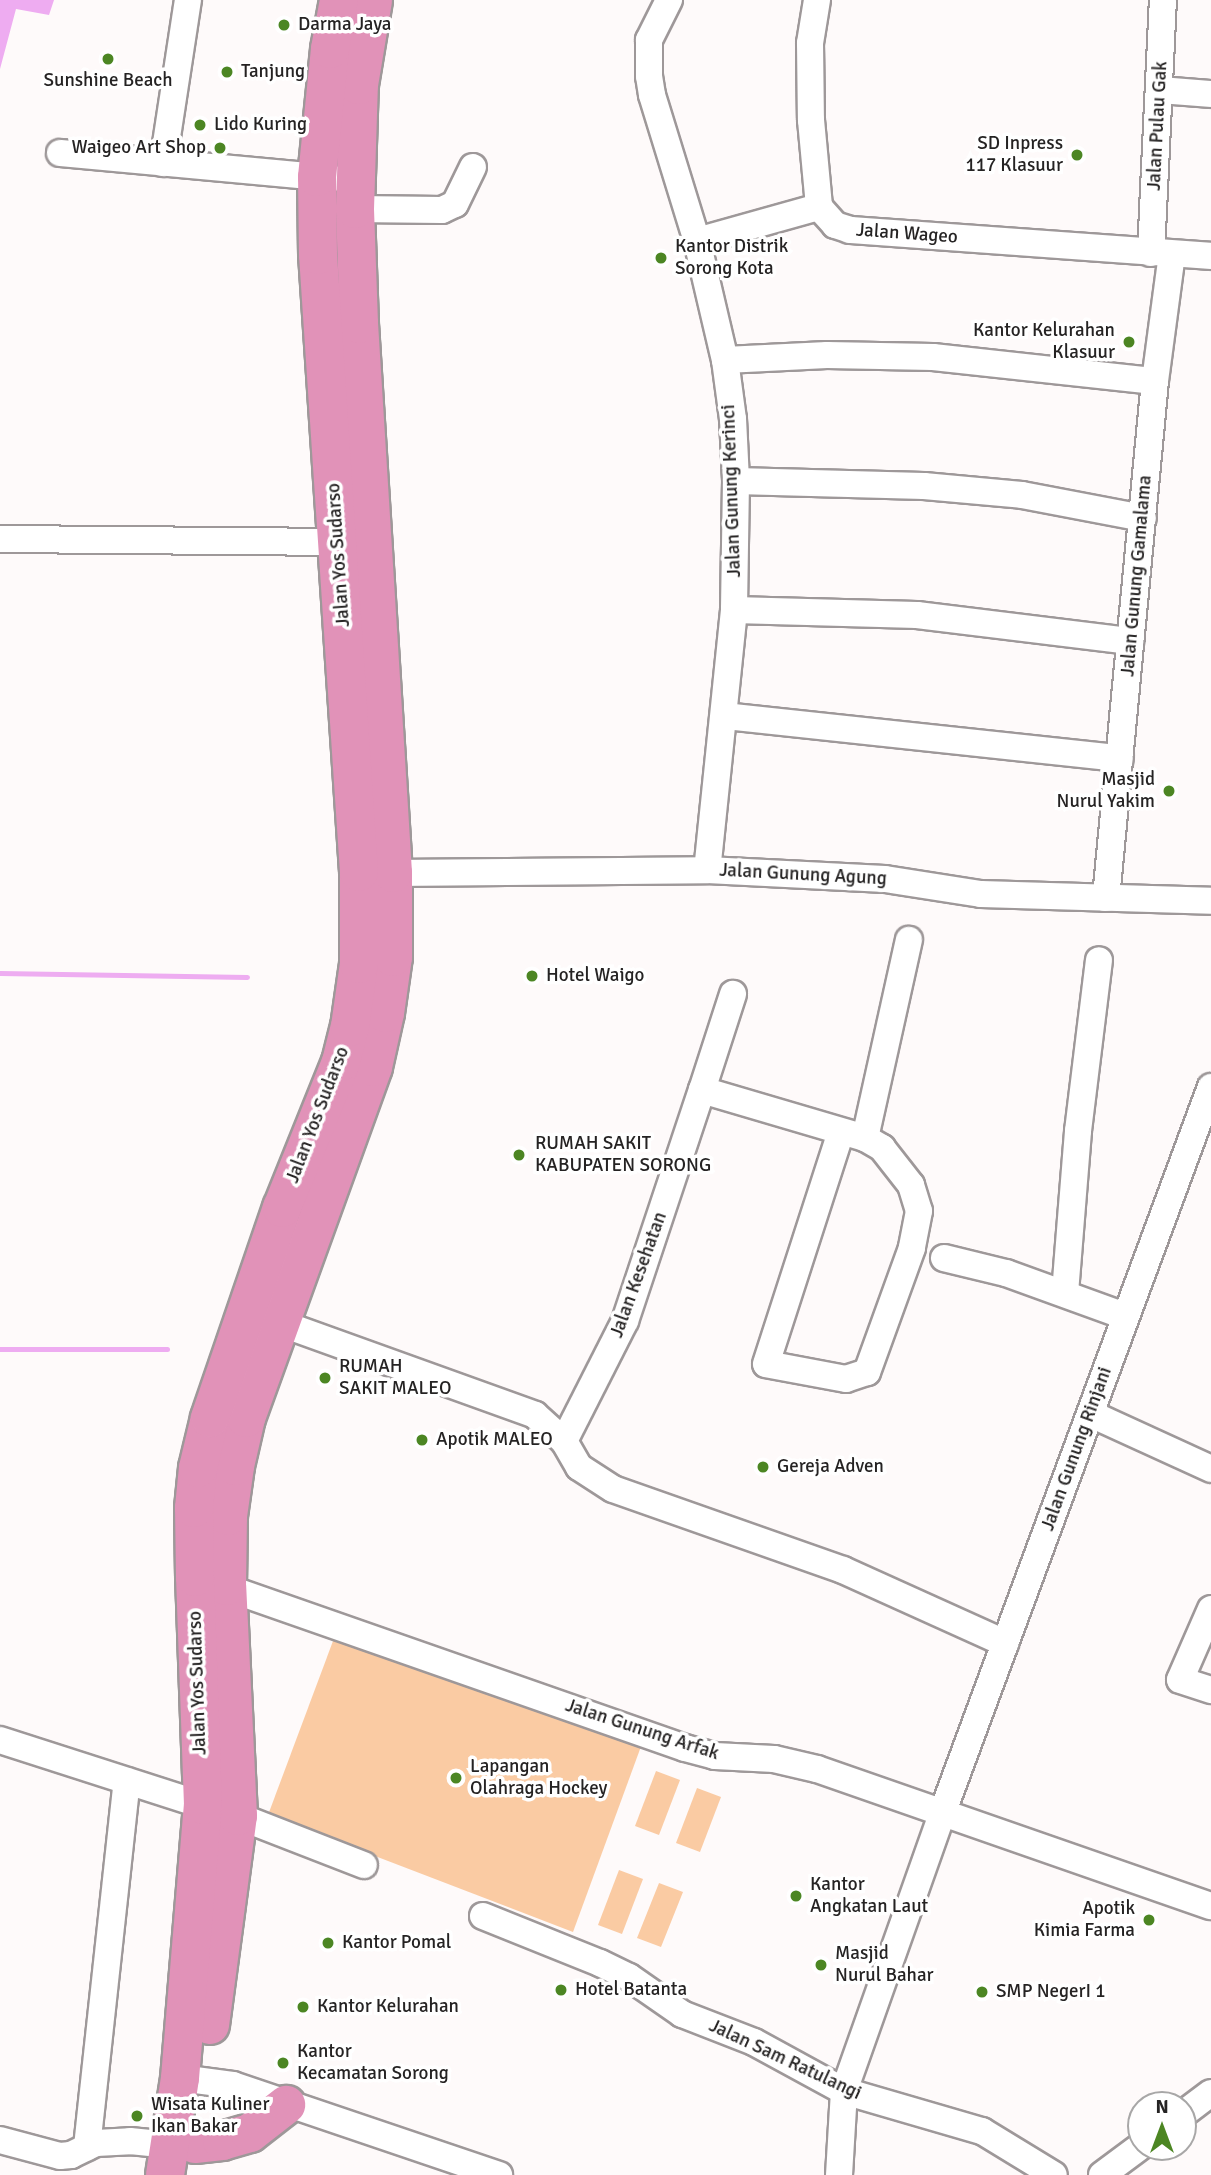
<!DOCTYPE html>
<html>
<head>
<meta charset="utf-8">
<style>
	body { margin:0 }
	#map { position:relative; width:1211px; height:2175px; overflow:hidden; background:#fefafa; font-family:Signika,sans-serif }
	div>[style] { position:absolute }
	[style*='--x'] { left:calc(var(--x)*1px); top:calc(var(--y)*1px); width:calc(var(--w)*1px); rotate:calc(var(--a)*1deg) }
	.green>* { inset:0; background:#facba3 }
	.water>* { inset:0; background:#eeacf1 }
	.stream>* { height:5px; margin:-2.5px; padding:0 2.5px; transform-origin:2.5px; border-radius:2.5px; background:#eeacf1 }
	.roads { filter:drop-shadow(2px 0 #9e9899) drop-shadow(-2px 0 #9e9899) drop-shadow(0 2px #9e9899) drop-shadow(0 -2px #9e9899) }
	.minor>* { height:26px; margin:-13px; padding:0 13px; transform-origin:13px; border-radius:13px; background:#fff }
	.highway>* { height:38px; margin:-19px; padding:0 19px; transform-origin:19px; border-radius:19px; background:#e192b8 }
	.dots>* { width:19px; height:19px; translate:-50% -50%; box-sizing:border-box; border:4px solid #fff; border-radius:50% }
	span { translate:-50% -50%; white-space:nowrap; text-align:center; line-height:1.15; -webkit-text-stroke:7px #fff; paint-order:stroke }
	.poi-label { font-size:19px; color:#252323 }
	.left { translate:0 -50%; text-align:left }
	.right { translate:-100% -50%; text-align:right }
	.street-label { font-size:19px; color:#252323 }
	.north { position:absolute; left:1127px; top:2091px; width:70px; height:70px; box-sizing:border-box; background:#fff; border:2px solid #a8a7a7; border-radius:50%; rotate:0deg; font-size:19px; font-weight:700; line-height:28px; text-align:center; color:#252323 }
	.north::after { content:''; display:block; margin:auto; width:24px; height:32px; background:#4c8623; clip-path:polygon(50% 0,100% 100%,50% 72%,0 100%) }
</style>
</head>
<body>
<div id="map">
	<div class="green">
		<div style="clip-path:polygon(336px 1633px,643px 1741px,573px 1932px,268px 1815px)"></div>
		<div style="clip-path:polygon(656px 1771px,680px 1780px,659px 1835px,635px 1826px)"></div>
		<div style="clip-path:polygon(697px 1788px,721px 1797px,700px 1852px,676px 1843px)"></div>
		<div style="clip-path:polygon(619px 1870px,643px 1879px,622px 1934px,598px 1925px)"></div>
		<div style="clip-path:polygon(659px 1883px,683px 1892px,661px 1947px,637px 1938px)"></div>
	</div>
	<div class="water">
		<div style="clip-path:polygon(0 0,54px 0,49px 15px,16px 9px,0 69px)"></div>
	</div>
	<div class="stream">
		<div style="--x:0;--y:973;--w:247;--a:0.9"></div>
		<div style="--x:0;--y:1349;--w:167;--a:0"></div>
	</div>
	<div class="roads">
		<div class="minor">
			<div style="--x:669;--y:0;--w:45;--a:116.6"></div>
			<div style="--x:649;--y:40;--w:36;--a:90"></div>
			<div style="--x:649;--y:76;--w:19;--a:81"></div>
			<div style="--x:652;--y:95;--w:153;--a:72.9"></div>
			<div style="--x:697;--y:241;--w:122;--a:76.8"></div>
			<div style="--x:725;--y:360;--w:60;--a:82.3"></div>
			<div style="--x:733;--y:419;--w:62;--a:87.2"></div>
			<div style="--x:736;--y:481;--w:129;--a:90.9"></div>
			<div style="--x:734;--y:610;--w:261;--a:95.9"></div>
			<div style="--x:817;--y:0;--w:44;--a:99.2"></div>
			<div style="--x:810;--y:43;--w:77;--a:89.3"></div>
			<div style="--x:811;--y:120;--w:87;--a:84.7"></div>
			<div style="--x:819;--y:207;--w:24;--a:48"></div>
			<div style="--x:835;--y:225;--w:16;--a:18"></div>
			<div style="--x:850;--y:230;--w:362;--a:4.1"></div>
			<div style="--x:1160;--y:90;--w:51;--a:4.5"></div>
			<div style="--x:60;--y:153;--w:273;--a:5.3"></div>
			<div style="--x:163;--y:163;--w:165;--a:-81.3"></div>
			<div style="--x:355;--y:209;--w:87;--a:0.7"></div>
			<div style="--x:442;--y:210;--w:14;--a:-25"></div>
			<div style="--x:455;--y:204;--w:41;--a:-64.1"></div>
			<div style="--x:697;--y:241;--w:127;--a:-15.6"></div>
			<div style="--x:1151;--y:253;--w:253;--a:-87.3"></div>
			<div style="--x:725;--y:360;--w:102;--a:-2.8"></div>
			<div style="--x:827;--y:355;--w:106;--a:1.1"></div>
			<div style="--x:933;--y:357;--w:223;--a:6.2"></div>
			<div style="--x:736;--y:481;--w:188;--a:1.5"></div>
			<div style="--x:924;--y:486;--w:98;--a:5.2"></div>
			<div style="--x:1022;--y:495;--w:123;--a:10.8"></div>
			<div style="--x:0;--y:539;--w:338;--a:0.5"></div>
			<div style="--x:734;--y:610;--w:183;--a:1.6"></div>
			<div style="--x:917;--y:615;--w:215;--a:7"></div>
			<div style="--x:725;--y:716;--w:397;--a:6.1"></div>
			<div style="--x:393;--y:873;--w:314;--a:-0.5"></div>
			<div style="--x:707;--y:870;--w:178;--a:2.9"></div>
			<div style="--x:885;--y:879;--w:97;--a:8.9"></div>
			<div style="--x:981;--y:894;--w:230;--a:1.7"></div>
			<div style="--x:1106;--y:898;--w:519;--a:-84.59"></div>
			<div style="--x:1155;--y:381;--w:128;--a:-82.4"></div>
			<div style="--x:702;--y:1090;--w:101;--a:-72.1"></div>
			<div style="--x:865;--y:1138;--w:203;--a:-77.5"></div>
			<div style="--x:944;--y:1258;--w:64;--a:13.6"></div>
			<div style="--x:1006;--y:1273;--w:127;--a:19.9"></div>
			<div style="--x:1065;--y:1293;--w:163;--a:-85.4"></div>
			<div style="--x:1078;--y:1131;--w:172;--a:-83"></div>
			<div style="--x:280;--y:1323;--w:271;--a:19.8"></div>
			<div style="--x:535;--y:1415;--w:39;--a:42"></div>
			<div style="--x:564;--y:1441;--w:30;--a:60"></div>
			<div style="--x:579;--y:1467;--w:40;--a:32.9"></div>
			<div style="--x:613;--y:1489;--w:244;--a:19.4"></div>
			<div style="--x:843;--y:1570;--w:178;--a:24.3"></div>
			<div style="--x:1091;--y:1414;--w:132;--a:24.6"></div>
			<div style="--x:564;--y:1441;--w:135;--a:-63.1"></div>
			<div style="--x:625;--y:1321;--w:243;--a:-71.6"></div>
			<div style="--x:702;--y:1090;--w:170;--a:16.4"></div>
			<div style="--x:865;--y:1138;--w:20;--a:30"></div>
			<div style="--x:882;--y:1148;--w:47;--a:51.9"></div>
			<div style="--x:911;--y:1185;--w:27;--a:73"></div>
			<div style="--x:919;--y:1211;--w:38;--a:101"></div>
			<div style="--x:912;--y:1248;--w:132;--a:109.9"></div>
			<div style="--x:867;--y:1372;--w:22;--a:162"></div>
			<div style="--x:846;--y:1379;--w:81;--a:-169.4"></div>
			<div style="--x:766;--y:1364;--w:244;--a:-72.1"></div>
			<div style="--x:213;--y:1583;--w:500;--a:19.27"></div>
			<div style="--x:685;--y:1748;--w:31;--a:15"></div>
			<div style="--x:715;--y:1756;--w:59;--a:2.9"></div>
			<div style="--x:774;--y:1759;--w:44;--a:13.1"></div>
			<div style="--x:817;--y:1769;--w:417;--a:19.2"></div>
			<div style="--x:1211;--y:1609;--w:77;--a:113.6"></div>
			<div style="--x:1180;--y:1680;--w:33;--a:18"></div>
			<div style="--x:0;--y:1740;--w:213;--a:17.8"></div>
			<div style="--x:238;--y:1816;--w:135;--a:21.3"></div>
			<div style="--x:483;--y:1916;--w:126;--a:21.9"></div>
			<div style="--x:600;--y:1963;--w:32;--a:26"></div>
			<div style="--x:629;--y:1977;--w:65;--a:34.9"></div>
			<div style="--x:682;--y:2014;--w:77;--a:21.3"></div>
			<div style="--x:754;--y:2042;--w:102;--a:28.6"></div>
			<div style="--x:844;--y:2091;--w:144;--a:16.2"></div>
			<div style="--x:982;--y:2131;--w:84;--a:31.4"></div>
			<div style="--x:180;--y:2078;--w:53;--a:7.5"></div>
			<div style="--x:233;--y:2085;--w:281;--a:18.7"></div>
			<div style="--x:1183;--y:2114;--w:35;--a:-37"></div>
			<div style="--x:0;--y:2140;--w:62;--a:14.9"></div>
			<div style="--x:60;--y:2156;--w:11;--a:-5"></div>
			<div style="--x:71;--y:2155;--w:28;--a:-26"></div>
			<div style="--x:96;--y:2143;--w:34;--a:-3"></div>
			<div style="--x:130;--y:2141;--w:40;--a:5.7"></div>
			<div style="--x:87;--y:2147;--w:368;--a:-83.8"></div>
			<div style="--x:839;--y:2175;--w:84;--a:-86.6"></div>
			<div style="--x:844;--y:2091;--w:297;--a:-70.5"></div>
			<div style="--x:943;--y:1811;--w:772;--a:-69.69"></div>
			<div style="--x:1102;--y:2175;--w:49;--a:-36.6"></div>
		</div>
		<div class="highway">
			<div style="--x:210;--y:2025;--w:211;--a:-82.4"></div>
			<div style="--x:238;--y:1816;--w:230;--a:-92.7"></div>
			<div style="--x:227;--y:1586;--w:70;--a:-89.2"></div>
			<div style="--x:228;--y:1516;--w:50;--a:-82"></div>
			<div style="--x:235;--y:1466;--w:49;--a:-77.1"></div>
			<div style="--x:246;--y:1418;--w:373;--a:-70.1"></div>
			<div style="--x:373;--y:1067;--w:55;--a:-77.5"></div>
			<div style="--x:385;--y:1013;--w:57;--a:-81.9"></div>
			<div style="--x:393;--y:957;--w:84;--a:-90"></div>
			<div style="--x:393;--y:873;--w:550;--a:-93.54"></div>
			<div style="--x:359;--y:324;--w:115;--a:-92"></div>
			<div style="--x:355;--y:209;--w:124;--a:-88.2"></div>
			<div style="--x:359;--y:85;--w:86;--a:-80.6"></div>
			<div style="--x:195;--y:2144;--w:27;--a:-6"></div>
			<div style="--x:222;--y:2141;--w:29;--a:-16"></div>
			<div style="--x:250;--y:2133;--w:46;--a:-37.9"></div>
			<div style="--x:165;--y:2175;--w:98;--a:-81.2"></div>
			<div style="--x:180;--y:2078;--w:274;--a:-85.2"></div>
			<div style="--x:203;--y:1805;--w:228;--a:-92"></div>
			<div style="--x:195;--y:1577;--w:69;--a:-90.8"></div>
			<div style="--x:194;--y:1508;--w:40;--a:-84.3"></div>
			<div style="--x:198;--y:1468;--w:51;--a:-76.5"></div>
			<div style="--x:210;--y:1418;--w:222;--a:-71.1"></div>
			<div style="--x:282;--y:1208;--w:157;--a:-68"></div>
			<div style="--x:341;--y:1062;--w:36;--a:-76"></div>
			<div style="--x:350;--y:1027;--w:64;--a:-81.9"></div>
			<div style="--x:359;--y:964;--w:92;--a:-90"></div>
			<div style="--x:359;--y:872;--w:618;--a:-93.8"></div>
			<div style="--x:318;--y:255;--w:78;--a:-90.7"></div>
			<div style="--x:317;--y:177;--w:129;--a:-84.2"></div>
			<div style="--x:330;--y:49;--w:50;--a:-79.6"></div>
		</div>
	</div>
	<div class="dots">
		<div style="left:284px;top:25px;background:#4c8623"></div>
		<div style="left:108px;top:59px;background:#4c8623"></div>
		<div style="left:227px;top:72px;background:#4c8623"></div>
		<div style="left:200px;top:125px;background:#4c8623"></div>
		<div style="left:220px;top:148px;background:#4c8623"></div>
		<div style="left:1077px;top:155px;background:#4c8623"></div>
		<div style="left:661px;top:258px;background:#4c8623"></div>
		<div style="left:1129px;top:342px;background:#4c8623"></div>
		<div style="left:1169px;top:791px;background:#4c8623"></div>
		<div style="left:532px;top:976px;background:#4c8623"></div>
		<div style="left:519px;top:1155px;background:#4c8623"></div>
		<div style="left:325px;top:1378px;background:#4c8623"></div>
		<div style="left:422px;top:1440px;background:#4c8623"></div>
		<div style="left:763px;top:1467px;background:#4c8623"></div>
		<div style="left:456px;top:1778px;background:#4c8623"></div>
		<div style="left:796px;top:1896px;background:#4c8623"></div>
		<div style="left:1149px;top:1920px;background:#4c8623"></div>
		<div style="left:328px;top:1943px;background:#4c8623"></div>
		<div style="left:821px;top:1965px;background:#4c8623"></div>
		<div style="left:561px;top:1990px;background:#4c8623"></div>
		<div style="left:982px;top:1992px;background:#4c8623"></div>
		<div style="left:303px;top:2007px;background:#4c8623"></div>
		<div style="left:283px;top:2063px;background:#4c8623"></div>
		<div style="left:137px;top:2116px;background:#4c8623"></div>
	</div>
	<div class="poi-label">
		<span class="left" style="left:298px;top:25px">Darma Jaya</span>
		<span class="left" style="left:241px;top:72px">Tanjung</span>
		<span style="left:108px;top:81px">Sunshine Beach</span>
		<span class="left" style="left:214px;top:125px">Lido Kuring</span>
		<span class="right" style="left:1063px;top:155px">SD Inpress<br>117 Klasuur</span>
		<span class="right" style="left:206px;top:148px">Waigeo Art Shop</span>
		<span class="left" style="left:675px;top:258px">Kantor Distrik<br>Sorong Kota</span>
		<span class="right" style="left:1115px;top:342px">Kantor Kelurahan<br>Klasuur</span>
		<span class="right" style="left:1155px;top:791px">Masjid<br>Nurul Yakim</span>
		<span class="left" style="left:546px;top:976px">Hotel Waigo</span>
		<span class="left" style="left:535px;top:1155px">RUMAH SAKIT<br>KABUPATEN SORONG</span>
		<span class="left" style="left:339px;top:1378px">RUMAH<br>SAKIT MALEO</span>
		<span class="left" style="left:436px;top:1440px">Apotik MALEO</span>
		<span class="left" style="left:777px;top:1467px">Gereja Adven</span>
		<span class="left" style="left:470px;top:1778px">Lapangan<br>Olahraga Hockey</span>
		<span class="left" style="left:810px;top:1896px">Kantor<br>Angkatan Laut</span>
		<span class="right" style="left:1135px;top:1920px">Apotik<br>Kimia Farma</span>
		<span class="left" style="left:342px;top:1943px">Kantor Pomal</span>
		<span class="left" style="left:835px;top:1965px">Masjid<br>Nurul Bahar</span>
		<span class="left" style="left:575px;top:1990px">Hotel Batanta</span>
		<span class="left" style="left:996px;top:1992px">SMP NegerI 1</span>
		<span class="left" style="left:317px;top:2007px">Kantor Kelurahan</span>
		<span class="left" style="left:297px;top:2063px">Kantor<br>Kecamatan Sorong</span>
		<span class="left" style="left:151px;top:2116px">Wisata Kuliner<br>Ikan Bakar</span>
	</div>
	<div class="street-label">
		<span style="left:1158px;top:126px;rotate:-87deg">Jalan Pulau Gak</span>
		<span style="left:907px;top:234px;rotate:4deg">Jalan Wageo</span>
		<span style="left:732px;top:491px;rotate:-92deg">Jalan Gunung Kerinci</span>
		<span style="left:339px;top:555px;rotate:-94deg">Jalan Yos Sudarso</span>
		<span style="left:1137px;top:576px;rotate:-85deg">Jalan Gunung Gamalama</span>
		<span style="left:803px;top:875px;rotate:3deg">Jalan Gunung Agung</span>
		<span style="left:318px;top:1115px;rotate:-69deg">Jalan Yos Sudarso</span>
		<span style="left:639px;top:1275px;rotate:-70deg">Jalan Kesehatan</span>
		<span style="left:1077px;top:1449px;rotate:-70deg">Jalan Gunung Rinjani</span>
		<span style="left:198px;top:1683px;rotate:-92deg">Jalan Yos Sudarso</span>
		<span style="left:642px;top:1730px;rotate:18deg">Jalan Gunung Arfak</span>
		<span style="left:785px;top:2060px;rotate:25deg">Jalan Sam Ratulangi</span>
	</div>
	<div class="north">N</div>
</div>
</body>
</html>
